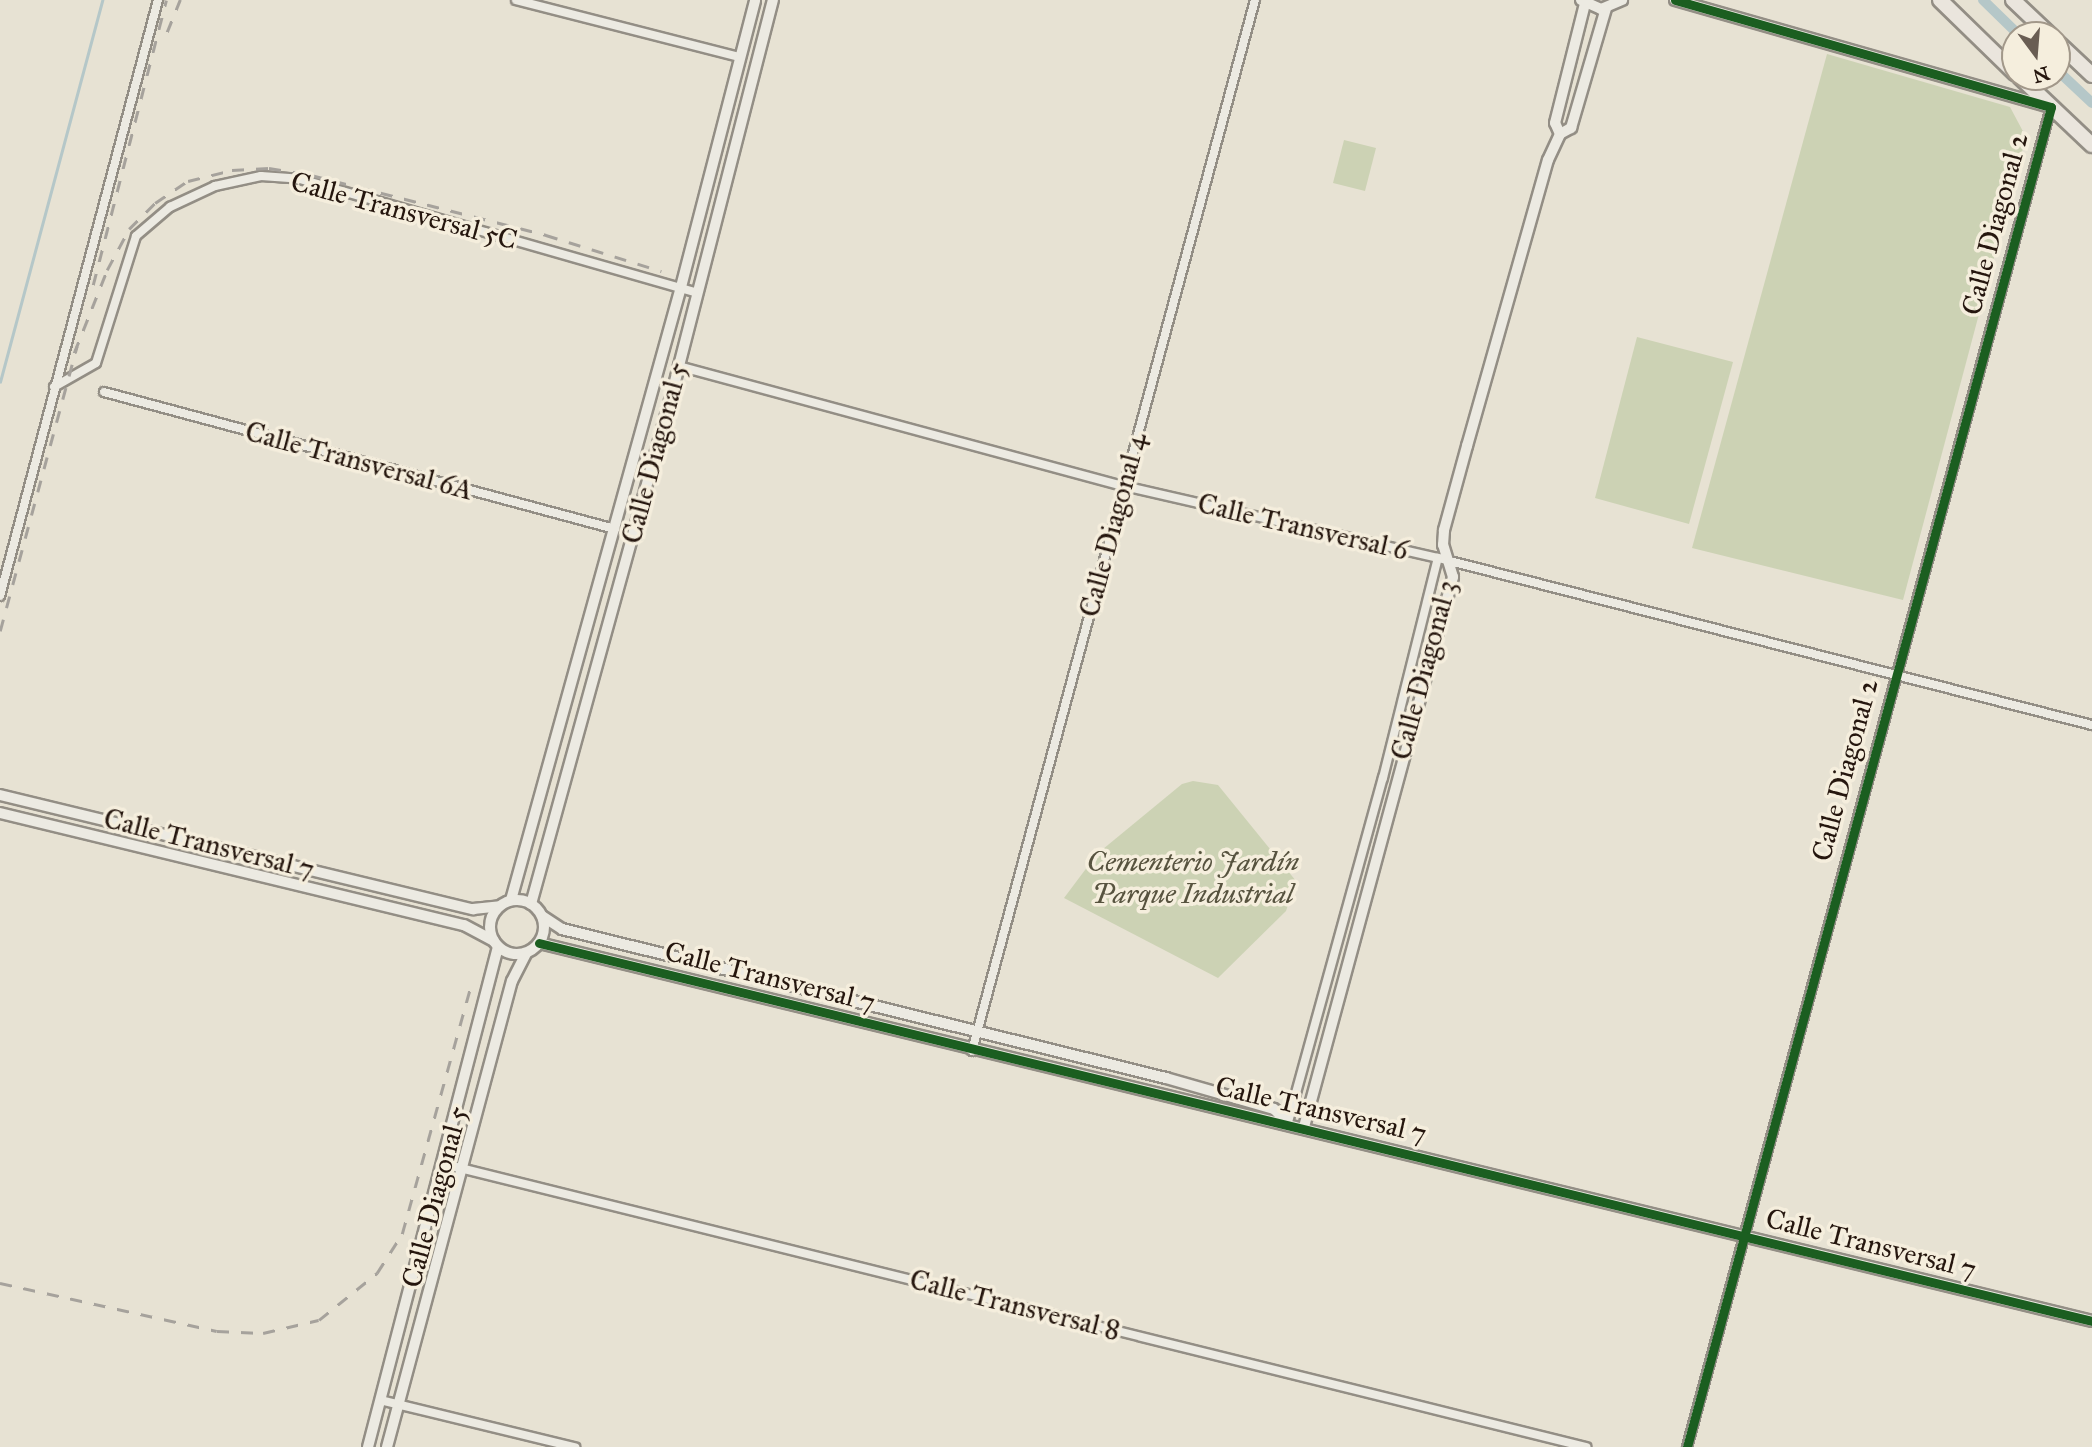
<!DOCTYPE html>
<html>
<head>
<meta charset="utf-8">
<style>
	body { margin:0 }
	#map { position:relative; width:2092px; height:1447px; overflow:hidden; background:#e7e2d3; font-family:"IM FELL Great Primer",serif }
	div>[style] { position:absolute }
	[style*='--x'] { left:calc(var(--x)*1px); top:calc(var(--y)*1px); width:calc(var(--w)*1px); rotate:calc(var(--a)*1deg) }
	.green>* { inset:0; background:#ccd2b4 }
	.stream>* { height:2.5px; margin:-1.25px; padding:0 1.25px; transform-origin:1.25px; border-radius:1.25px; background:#b5c7c8 }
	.canal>* { height:10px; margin:-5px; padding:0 5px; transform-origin:5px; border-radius:5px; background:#b5c7c8 }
	.roads { filter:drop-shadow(2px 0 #938e85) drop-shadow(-2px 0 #938e85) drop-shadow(0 2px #938e85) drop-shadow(0 -2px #938e85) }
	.street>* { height:8px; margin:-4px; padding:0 4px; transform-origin:4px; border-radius:4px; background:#eceae2 }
	.secondary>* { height:10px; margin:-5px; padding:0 5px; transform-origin:5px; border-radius:5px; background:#eceae2 }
	.secondary>.ring { margin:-5px; padding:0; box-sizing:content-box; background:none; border:10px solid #eceae2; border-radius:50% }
	.highway>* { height:14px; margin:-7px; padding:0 7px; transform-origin:7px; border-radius:7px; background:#eae5dd }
	.rail>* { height:2.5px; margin-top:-1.25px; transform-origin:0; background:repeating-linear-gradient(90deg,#a6a29c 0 12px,transparent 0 24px) }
	.cycleway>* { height:9px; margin:-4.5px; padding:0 4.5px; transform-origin:4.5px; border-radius:4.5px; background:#1b5e20 }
	span { translate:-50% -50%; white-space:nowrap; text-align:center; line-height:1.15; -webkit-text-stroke:7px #f5eedd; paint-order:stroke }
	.street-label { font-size:28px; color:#25160e }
	.park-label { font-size:28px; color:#57533f; font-style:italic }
	.north { position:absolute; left:2001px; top:21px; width:70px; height:70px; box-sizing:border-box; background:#f5eedd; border:2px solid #a2988a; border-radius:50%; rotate:164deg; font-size:19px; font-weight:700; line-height:28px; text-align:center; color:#25160e }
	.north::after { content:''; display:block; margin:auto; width:24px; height:32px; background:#695d53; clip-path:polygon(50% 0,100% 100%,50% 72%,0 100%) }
</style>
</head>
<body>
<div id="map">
	<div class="green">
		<div style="clip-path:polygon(1827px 54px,2010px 107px,2026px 137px,1903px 600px,1692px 548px)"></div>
		<div style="clip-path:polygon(1344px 140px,1376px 148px,1365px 191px,1333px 183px)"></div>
		<div style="clip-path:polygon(1637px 337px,1733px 362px,1689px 524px,1595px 498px)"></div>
		<div style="clip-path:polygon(1193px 781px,1218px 785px,1296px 881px,1286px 911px,1218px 978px,1064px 898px,1097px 854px,1182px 784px)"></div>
	</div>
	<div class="stream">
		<div style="--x:0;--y:382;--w:395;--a:-75"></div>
	</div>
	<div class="canal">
		<div style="--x:1983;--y:0;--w:50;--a:44.2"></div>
		<div style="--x:2057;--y:70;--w:48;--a:43.3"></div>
	</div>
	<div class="roads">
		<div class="street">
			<div style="--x:516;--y:0;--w:231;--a:14.3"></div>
			<div style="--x:678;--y:366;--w:462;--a:15.1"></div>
			<div style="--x:1124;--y:486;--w:330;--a:12.9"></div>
			<div style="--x:1446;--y:560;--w:667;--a:14.33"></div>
			<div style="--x:54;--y:387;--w:48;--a:-29.7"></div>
			<div style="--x:96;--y:363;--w:133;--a:-72.5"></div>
			<div style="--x:136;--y:236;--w:45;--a:-40.5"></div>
			<div style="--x:170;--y:207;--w:50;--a:-25"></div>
			<div style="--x:215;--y:186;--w:47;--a:-12.3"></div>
			<div style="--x:261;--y:176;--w:39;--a:4"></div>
			<div style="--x:300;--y:179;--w:414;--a:16"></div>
			<div style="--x:104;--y:392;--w:529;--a:15.01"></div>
			<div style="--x:0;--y:596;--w:617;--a:-75.15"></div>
			<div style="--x:972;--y:1051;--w:1088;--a:-74.93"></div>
			<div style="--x:1288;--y:1122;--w:357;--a:-74.6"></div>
			<div style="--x:1383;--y:778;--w:227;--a:-76"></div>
			<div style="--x:444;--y:1164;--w:1177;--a:13.92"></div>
			<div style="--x:380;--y:1400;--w:201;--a:13.6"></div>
			<div style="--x:1687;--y:1447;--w:1389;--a:-74.8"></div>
		</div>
		<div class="secondary">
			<div style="--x:1581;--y:0;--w:22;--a:24"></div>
			<div style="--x:1601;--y:9;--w:23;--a:-23"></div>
			<div style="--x:1675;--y:0;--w:390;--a:15.9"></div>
			<div style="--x:1560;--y:134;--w:12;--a:-114"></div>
			<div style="--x:1555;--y:123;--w:123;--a:-75.9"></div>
			<div style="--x:0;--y:795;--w:487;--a:13.6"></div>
			<div style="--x:473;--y:909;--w:27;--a:-6"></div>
			<div style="--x:0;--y:813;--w:477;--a:13.6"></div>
			<div style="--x:464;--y:925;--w:34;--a:28"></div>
			<div class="ring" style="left:490px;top:900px;width:44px;height:44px"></div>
			<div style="--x:511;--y:900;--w:636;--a:-74.5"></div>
			<div style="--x:681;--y:287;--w:296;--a:-75.5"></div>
			<div style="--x:531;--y:904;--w:530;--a:-74.57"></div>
			<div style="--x:672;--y:393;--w:406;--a:-75.6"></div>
			<div style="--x:542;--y:916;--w:24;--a:33"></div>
			<div style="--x:562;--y:929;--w:622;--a:13.86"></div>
			<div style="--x:1166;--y:1078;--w:112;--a:16"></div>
			<div style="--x:1274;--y:1109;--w:17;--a:45"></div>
			<div style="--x:539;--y:943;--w:1598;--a:13.68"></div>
			<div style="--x:1304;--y:1127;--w:570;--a:-74.84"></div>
			<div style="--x:1453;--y:577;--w:34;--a:-107"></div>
			<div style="--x:1443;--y:545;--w:15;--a:-86"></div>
			<div style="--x:1444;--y:530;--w:87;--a:-74.7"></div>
			<div style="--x:1467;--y:446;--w:297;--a:-74.2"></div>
			<div style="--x:1548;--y:160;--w:29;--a:-65"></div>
			<div style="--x:1560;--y:134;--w:13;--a:-29"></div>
			<div style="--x:1571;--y:128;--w:125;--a:-73.7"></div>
			<div style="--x:368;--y:1447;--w:517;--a:-75.43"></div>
			<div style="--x:387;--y:1447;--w:482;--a:-75"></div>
			<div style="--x:512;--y:981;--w:31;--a:-63"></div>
		</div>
		<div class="highway">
			<div style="--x:1940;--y:0;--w:105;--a:44.2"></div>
			<div style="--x:2013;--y:0;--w:51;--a:43.4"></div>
			<div style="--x:2057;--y:42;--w:48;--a:43.3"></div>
			<div style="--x:2020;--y:77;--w:99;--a:43.4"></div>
		</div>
	</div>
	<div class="rail">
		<div style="--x:167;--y:32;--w:35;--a:-68"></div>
		<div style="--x:93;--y:285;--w:294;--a:-75.6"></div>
		<div style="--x:74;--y:353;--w:89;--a:-68.3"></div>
		<div style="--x:107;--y:270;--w:47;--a:-61.8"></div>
		<div style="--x:129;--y:229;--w:37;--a:-45"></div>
		<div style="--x:155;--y:203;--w:40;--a:-34"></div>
		<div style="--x:188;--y:181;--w:45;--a:-14"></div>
		<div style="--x:232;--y:170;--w:37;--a:-3"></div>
		<div style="--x:269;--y:168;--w:43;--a:9.5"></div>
		<div style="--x:311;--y:175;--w:243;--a:14.3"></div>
		<div style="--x:546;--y:235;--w:121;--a:17.4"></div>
		<div style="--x:0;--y:631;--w:295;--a:-74.9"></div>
		<div style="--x:0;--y:1283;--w:222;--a:12.5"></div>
		<div style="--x:217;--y:1331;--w:46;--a:2.5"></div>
		<div style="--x:263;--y:1333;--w:57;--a:-13.1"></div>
		<div style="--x:319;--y:1320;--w:75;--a:-39"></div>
		<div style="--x:377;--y:1273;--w:46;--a:-57.3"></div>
		<div style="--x:402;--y:1234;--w:258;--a:-74.5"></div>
	</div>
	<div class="cycleway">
		<div style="--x:1675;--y:0;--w:391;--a:15.9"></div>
		<div style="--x:2051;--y:107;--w:1389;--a:105.2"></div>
		<div style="--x:539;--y:943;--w:1598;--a:13.68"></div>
	</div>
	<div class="street-label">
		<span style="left:404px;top:211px;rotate:15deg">Calle Transversal 5C</span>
		<span style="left:1995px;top:224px;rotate:-75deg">Calle Diagonal 2</span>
		<span style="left:655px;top:453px;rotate:-75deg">Calle Diagonal 5</span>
		<span style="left:359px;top:461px;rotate:15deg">Calle Transversal 6A</span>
		<span style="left:1113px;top:525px;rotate:-75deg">Calle Diagonal 4</span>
		<span style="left:1303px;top:527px;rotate:13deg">Calle Transversal 6</span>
		<span style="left:1424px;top:670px;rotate:-75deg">Calle Diagonal 3</span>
		<span style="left:1845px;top:770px;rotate:-75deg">Calle Diagonal 2</span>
		<span style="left:209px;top:844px;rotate:14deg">Calle Transversal 7</span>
		<span style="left:770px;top:977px;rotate:14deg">Calle Transversal 7</span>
		<span style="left:1321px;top:1110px;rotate:13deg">Calle Transversal 7</span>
		<span style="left:435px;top:1197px;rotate:-75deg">Calle Diagonal 5</span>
		<span style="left:1871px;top:1244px;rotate:14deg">Calle Transversal 7</span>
		<span style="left:1015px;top:1305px;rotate:14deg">Calle Transversal 8</span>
	</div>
	<div class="park-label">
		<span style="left:1193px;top:878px">Cementerio Jardín<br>Parque Industrial</span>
	</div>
	<div class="north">N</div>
</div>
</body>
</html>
